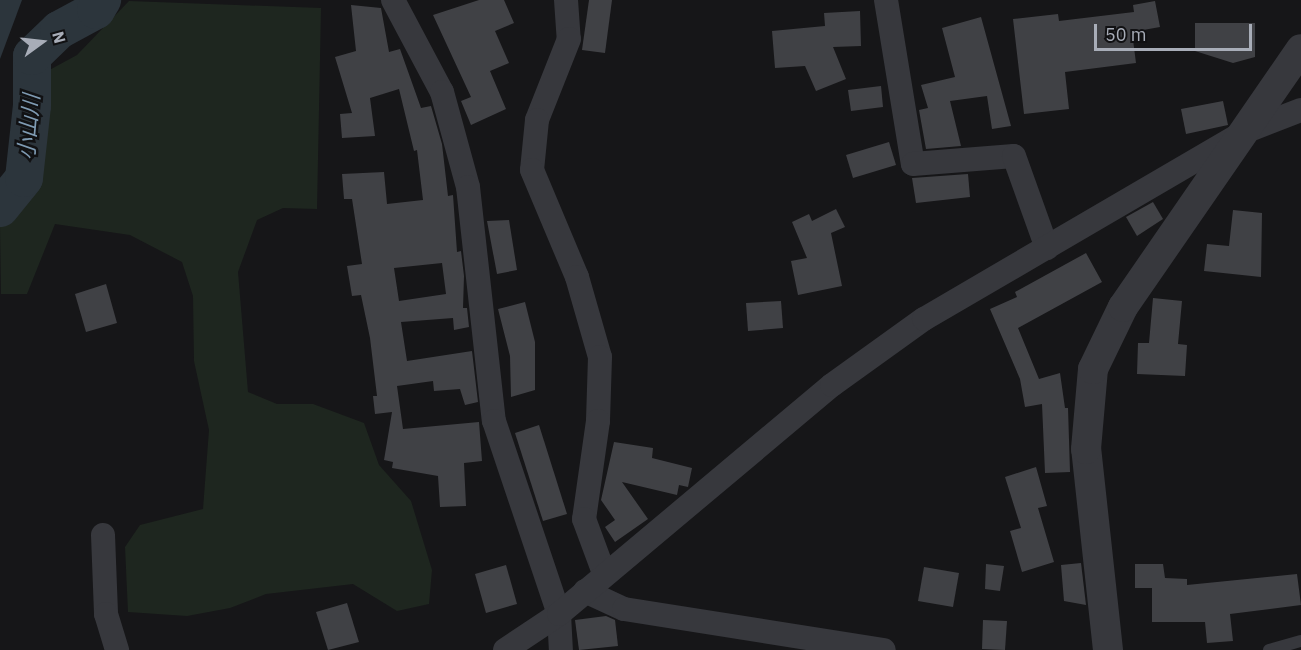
<!DOCTYPE html>
<html>
<head>
<meta charset="utf-8">
<style>
	body { margin:0 }
	#map { position:relative; width:1301px; height:650px; overflow:hidden; background:#161618; font-family:"IBM Plex Sans","Noto Sans JP",sans-serif }
	div>[style] { position:absolute }
	[style*='--x'] { left:calc(var(--x)*1px); top:calc(var(--y)*1px); width:calc(var(--w)*1px); rotate:calc(var(--a)*1deg) }
	.green>* { inset:0; background:#1e261f }
	.water>* { inset:0; background:#2c353c }
	.river>* { height:38px; margin:-19px; padding:0 19px; transform-origin:19px; border-radius:19px; background:#2c353c }
	.building>* { inset:0; background:#404145 }
	.service>* { height:12px; margin:-6px; padding:0 6px; transform-origin:6px; border-radius:6px; background:#37383d }
	.minor>* { height:24px; margin:-12px; padding:0 12px; transform-origin:12px; border-radius:12px; background:#37383d }
	.tertiary>* { height:30px; margin:-15px; padding:0 15px; transform-origin:15px; border-radius:15px; background:#37383d }
	span { translate:-50% -50%; white-space:nowrap; text-align:center; line-height:1.15; -webkit-text-stroke:5px #111113; paint-order:stroke }
	.water-label { font-size:22px; color:#7f9bb3; font-style:italic }
	.north { position:absolute; left:12px; top:12px; width:60px; height:60px; -webkit-text-stroke:4px #111113; paint-order:stroke; rotate:75deg; font-size:16px; font-weight:700; line-height:24px; text-align:center; color:#a8adb8 }
	.north::after { content:''; display:block; margin:auto; width:21px; height:27px; background:#a8adb8; clip-path:polygon(50% 0,100% 100%,50% 72%,0 100%) }
	.scale { position:absolute; left:1094px; top:24px; width:158px; height:27px; box-sizing:border-box; border:3px solid #a8adb8; border-top:0; padding-left:8px; font-size:18px; line-height:21px; white-space:nowrap; color:#a8adb8; -webkit-text-stroke:4px #111113; paint-order:stroke }
</style>
</head>
<body>
<div id="map">
	<div class="green">
		<div style="clip-path:polygon(129px 1px,321px 8px,317px 209px,283px 208px,257px 220px,238px 272px,248px 392px,277px 404px,313px 404px,364px 423px,379px 465px,411px 501px,432px 570px,429px 604px,397px 611px,353px 584px,266px 594px,230px 608px,187px 616px,128px 612px,125px 547px,140px 525px,203px 509px,209px 430px,194px 361px,193px 296px,182px 262px,130px 235px,55px 224px,27px 294px,1px 294px,0 226px,34px 168px,31px 80px,77px 55px)"></div>
	</div>
	<div class="water">
		<div style="clip-path:polygon(0 0,22px 0,0 59px)"></div>
	</div>
	<div class="river">
		<div style="--x:0;--y:208;--w:38;--a:-51"></div>
		<div style="--x:24;--y:178;--w:72;--a:-83.7"></div>
		<div style="--x:32;--y:106;--w:50;--a:-90"></div>
		<div style="--x:32;--y:56;--w:37;--a:-44"></div>
		<div style="--x:59;--y:30;--w:42;--a:-28.4"></div>
		<div style="--x:96;--y:10;--w:12;--a:-59"></div>
	</div>
	<div class="building">
		<div style="clip-path:polygon(479px 0,504px 0,514px 23px,495px 31px,509px 63px,490px 71px,506px 109px,471px 125px,461px 101px,471px 97px,433px 15px)"></div>
		<div style="clip-path:polygon(589px 0,612px 0,605px 53px,582px 50px)"></div>
		<div style="clip-path:polygon(1155px 1px,1160px 27px,1132px 32px,1136px 63px,1065px 72px,1069px 109px,1024px 114px,1013px 19px,1058px 14px,1059px 21px,1134px 12px,1133px 5px)"></div>
		<div style="clip-path:polygon(evenodd,351px 5px,381px 8px,389px 52px,400px 49px,421px 108px,431px 106px,442px 144px,448px 196px,453px 195px,457px 252px,461px 251px,464px 276px,463px 308px,467px 308px,469px 327px,454px 330px,453px 318px,401px 322px,407px 361px,472px 351px,478px 402px,465px 405px,460px 389px,434px 391px,433px 381px,397px 386px,403px 429px,479px 422px,482px 461px,464px 463px,466px 506px,440px 507px,438px 476px,392px 468px,393px 462px,384px 460px,392px 412px,375px 414px,373px 396px,377px 396px,370px 338px,361px 295px,352px 296px,347px 266px,362px 264px,352px 199px,344px 199px,342px 174px,384px 172px,387px 204px,423px 200px,417px 150px,414px 151px,399px 89px,370px 98px,375px 136px,342px 138px,340px 114px,352px 113px,335px 57px,356px 51px,351px 5px,442px 263px,446px 294px,399px 301px,394px 268px,442px 263px)"></div>
		<div style="clip-path:polygon(860px 11px,861px 46px,833px 47px,846px 79px,816px 91px,805px 66px,775px 68px,772px 31px,825px 26px,824px 13px)"></div>
		<div style="clip-path:polygon(981px 17px,1011px 126px,992px 129px,987px 96px,950px 101px,961px 146px,926px 149px,919px 110px,928px 108px,921px 85px,955px 77px,942px 28px)"></div>
		<div style="clip-path:polygon(1195px 23px,1255px 23px,1255px 57px,1233px 63px,1195px 51px)"></div>
		<div style="clip-path:polygon(881px 86px,883px 107px,851px 111px,848px 90px)"></div>
		<div style="clip-path:polygon(1223px 101px,1228px 125px,1186px 134px,1181px 109px)"></div>
		<div style="clip-path:polygon(889px 142px,896px 165px,853px 178px,846px 155px)"></div>
		<div style="clip-path:polygon(968px 174px,970px 197px,916px 203px,912px 178px)"></div>
		<div style="clip-path:polygon(1153px 202px,1163px 219px,1137px 236px,1126px 217px)"></div>
		<div style="clip-path:polygon(836px 209px,845px 227px,831px 233px,842px 286px,798px 295px,791px 261px,807px 258px,792px 222px,809px 214px,812px 221px)"></div>
		<div style="clip-path:polygon(1233px 210px,1262px 213px,1261px 277px,1204px 271px,1207px 244px,1229px 246px)"></div>
		<div style="clip-path:polygon(509px 220px,517px 270px,497px 274px,487px 221px)"></div>
		<div style="clip-path:polygon(1086px 253px,1102px 282px,1018px 328px,1039px 379px,1060px 373px,1065px 408px,1068px 408px,1070px 472px,1045px 473px,1042px 404px,1025px 407px,1020px 379px,990px 309px,1017px 297px,1015px 292px)"></div>
		<div style="clip-path:polygon(106px 284px,117px 323px,86px 332px,75px 294px)"></div>
		<div style="clip-path:polygon(1153px 298px,1182px 301px,1178px 344px,1187px 345px,1185px 376px,1137px 374px,1138px 343px,1149px 343px)"></div>
		<div style="clip-path:polygon(781px 301px,783px 328px,748px 331px,746px 303px)"></div>
		<div style="clip-path:polygon(525px 302px,535px 342px,535px 390px,511px 397px,510px 356px,498px 309px)"></div>
		<div style="clip-path:polygon(539px 425px,567px 514px,543px 521px,515px 433px)"></div>
		<div style="clip-path:polygon(614px 442px,653px 448px,652px 458px,692px 468px,688px 487px,679px 485px,677px 495px,622px 482px,648px 519px,615px 542px,605px 527px,615px 520px,601px 500px)"></div>
		<div style="clip-path:polygon(1036px 467px,1047px 506px,1038px 508px,1054px 562px,1022px 572px,1010px 531px,1021px 528px,1005px 477px)"></div>
		<div style="clip-path:polygon(1081px 563px,1086px 605px,1064px 601px,1061px 565px)"></div>
		<div style="clip-path:polygon(986px 564px,1004px 566px,1000px 591px,985px 589px)"></div>
		<div style="clip-path:polygon(1135px 564px,1163px 564px,1165px 578px,1187px 579px,1187px 585px,1297px 574px,1301px 605px,1230px 614px,1233px 641px,1207px 643px,1205px 622px,1152px 622px,1152px 588px,1135px 588px)"></div>
		<div style="clip-path:polygon(506px 565px,517px 604px,486px 613px,475px 574px)"></div>
		<div style="clip-path:polygon(924px 567px,959px 573px,953px 607px,918px 601px)"></div>
		<div style="clip-path:polygon(347px 603px,359px 642px,328px 650px,316px 612px)"></div>
		<div style="clip-path:polygon(606px 616px,615px 620px,618px 646px,579px 650px,575px 620px)"></div>
		<div style="clip-path:polygon(983px 620px,1007px 621px,1005px 650px,982px 649px)"></div>
	</div>
	<div class="service">
		<div style="--x:1269;--y:650;--w:33;--a:-16"></div>
	</div>
	<div class="minor">
		<div style="--x:393;--y:0;--w:104;--a:62"></div>
		<div style="--x:442;--y:92;--w:98;--a:74.7"></div>
		<div style="--x:468;--y:187;--w:235;--a:83.7"></div>
		<div style="--x:494;--y:421;--w:204;--a:71.4"></div>
		<div style="--x:559;--y:614;--w:36;--a:87"></div>
		<div style="--x:566;--y:0;--w:39;--a:86"></div>
		<div style="--x:569;--y:39;--w:87;--a:111.6"></div>
		<div style="--x:537;--y:120;--w:50;--a:95.7"></div>
		<div style="--x:532;--y:170;--w:116;--a:67.2"></div>
		<div style="--x:577;--y:277;--w:83;--a:74"></div>
		<div style="--x:600;--y:357;--w:64;--a:91.8"></div>
		<div style="--x:598;--y:421;--w:99;--a:98.1"></div>
		<div style="--x:584;--y:519;--w:58;--a:69.7"></div>
		<div style="--x:886;--y:0;--w:166;--a:80.7"></div>
		<div style="--x:913;--y:164;--w:101;--a:-4.5"></div>
		<div style="--x:1014;--y:156;--w:98;--a:70.3"></div>
		<div style="--x:103;--y:535;--w:79;--a:87.8"></div>
		<div style="--x:106;--y:614;--w:38;--a:73"></div>
		<div style="--x:585;--y:591;--w:43;--a:24.8"></div>
		<div style="--x:624;--y:609;--w:263;--a:9"></div>
		<div style="--x:505;--y:650;--w:65;--a:-33.7"></div>
		<div style="--x:559;--y:614;--w:356;--a:-40"></div>
		<div style="--x:832;--y:385;--w:113;--a:-35.7"></div>
		<div style="--x:924;--y:319;--w:371;--a:-30.3"></div>
		<div style="--x:1244;--y:132;--w:61;--a:-21.1"></div>
	</div>
	<div class="tertiary">
		<div style="--x:1108;--y:650;--w:202;--a:-96.2"></div>
		<div style="--x:1086;--y:449;--w:80;--a:-85"></div>
		<div style="--x:1093;--y:369;--w:69;--a:-64.2"></div>
		<div style="--x:1123;--y:307;--w:313;--a:-55.4"></div>
	</div>
	<div class="water-label">
		<span style="left:28px;top:127px;rotate:-85deg">小山川</span>
	</div>
	<div class="north">N</div>
	<div class="scale">50 m</div>
</div>
</body>
</html>
